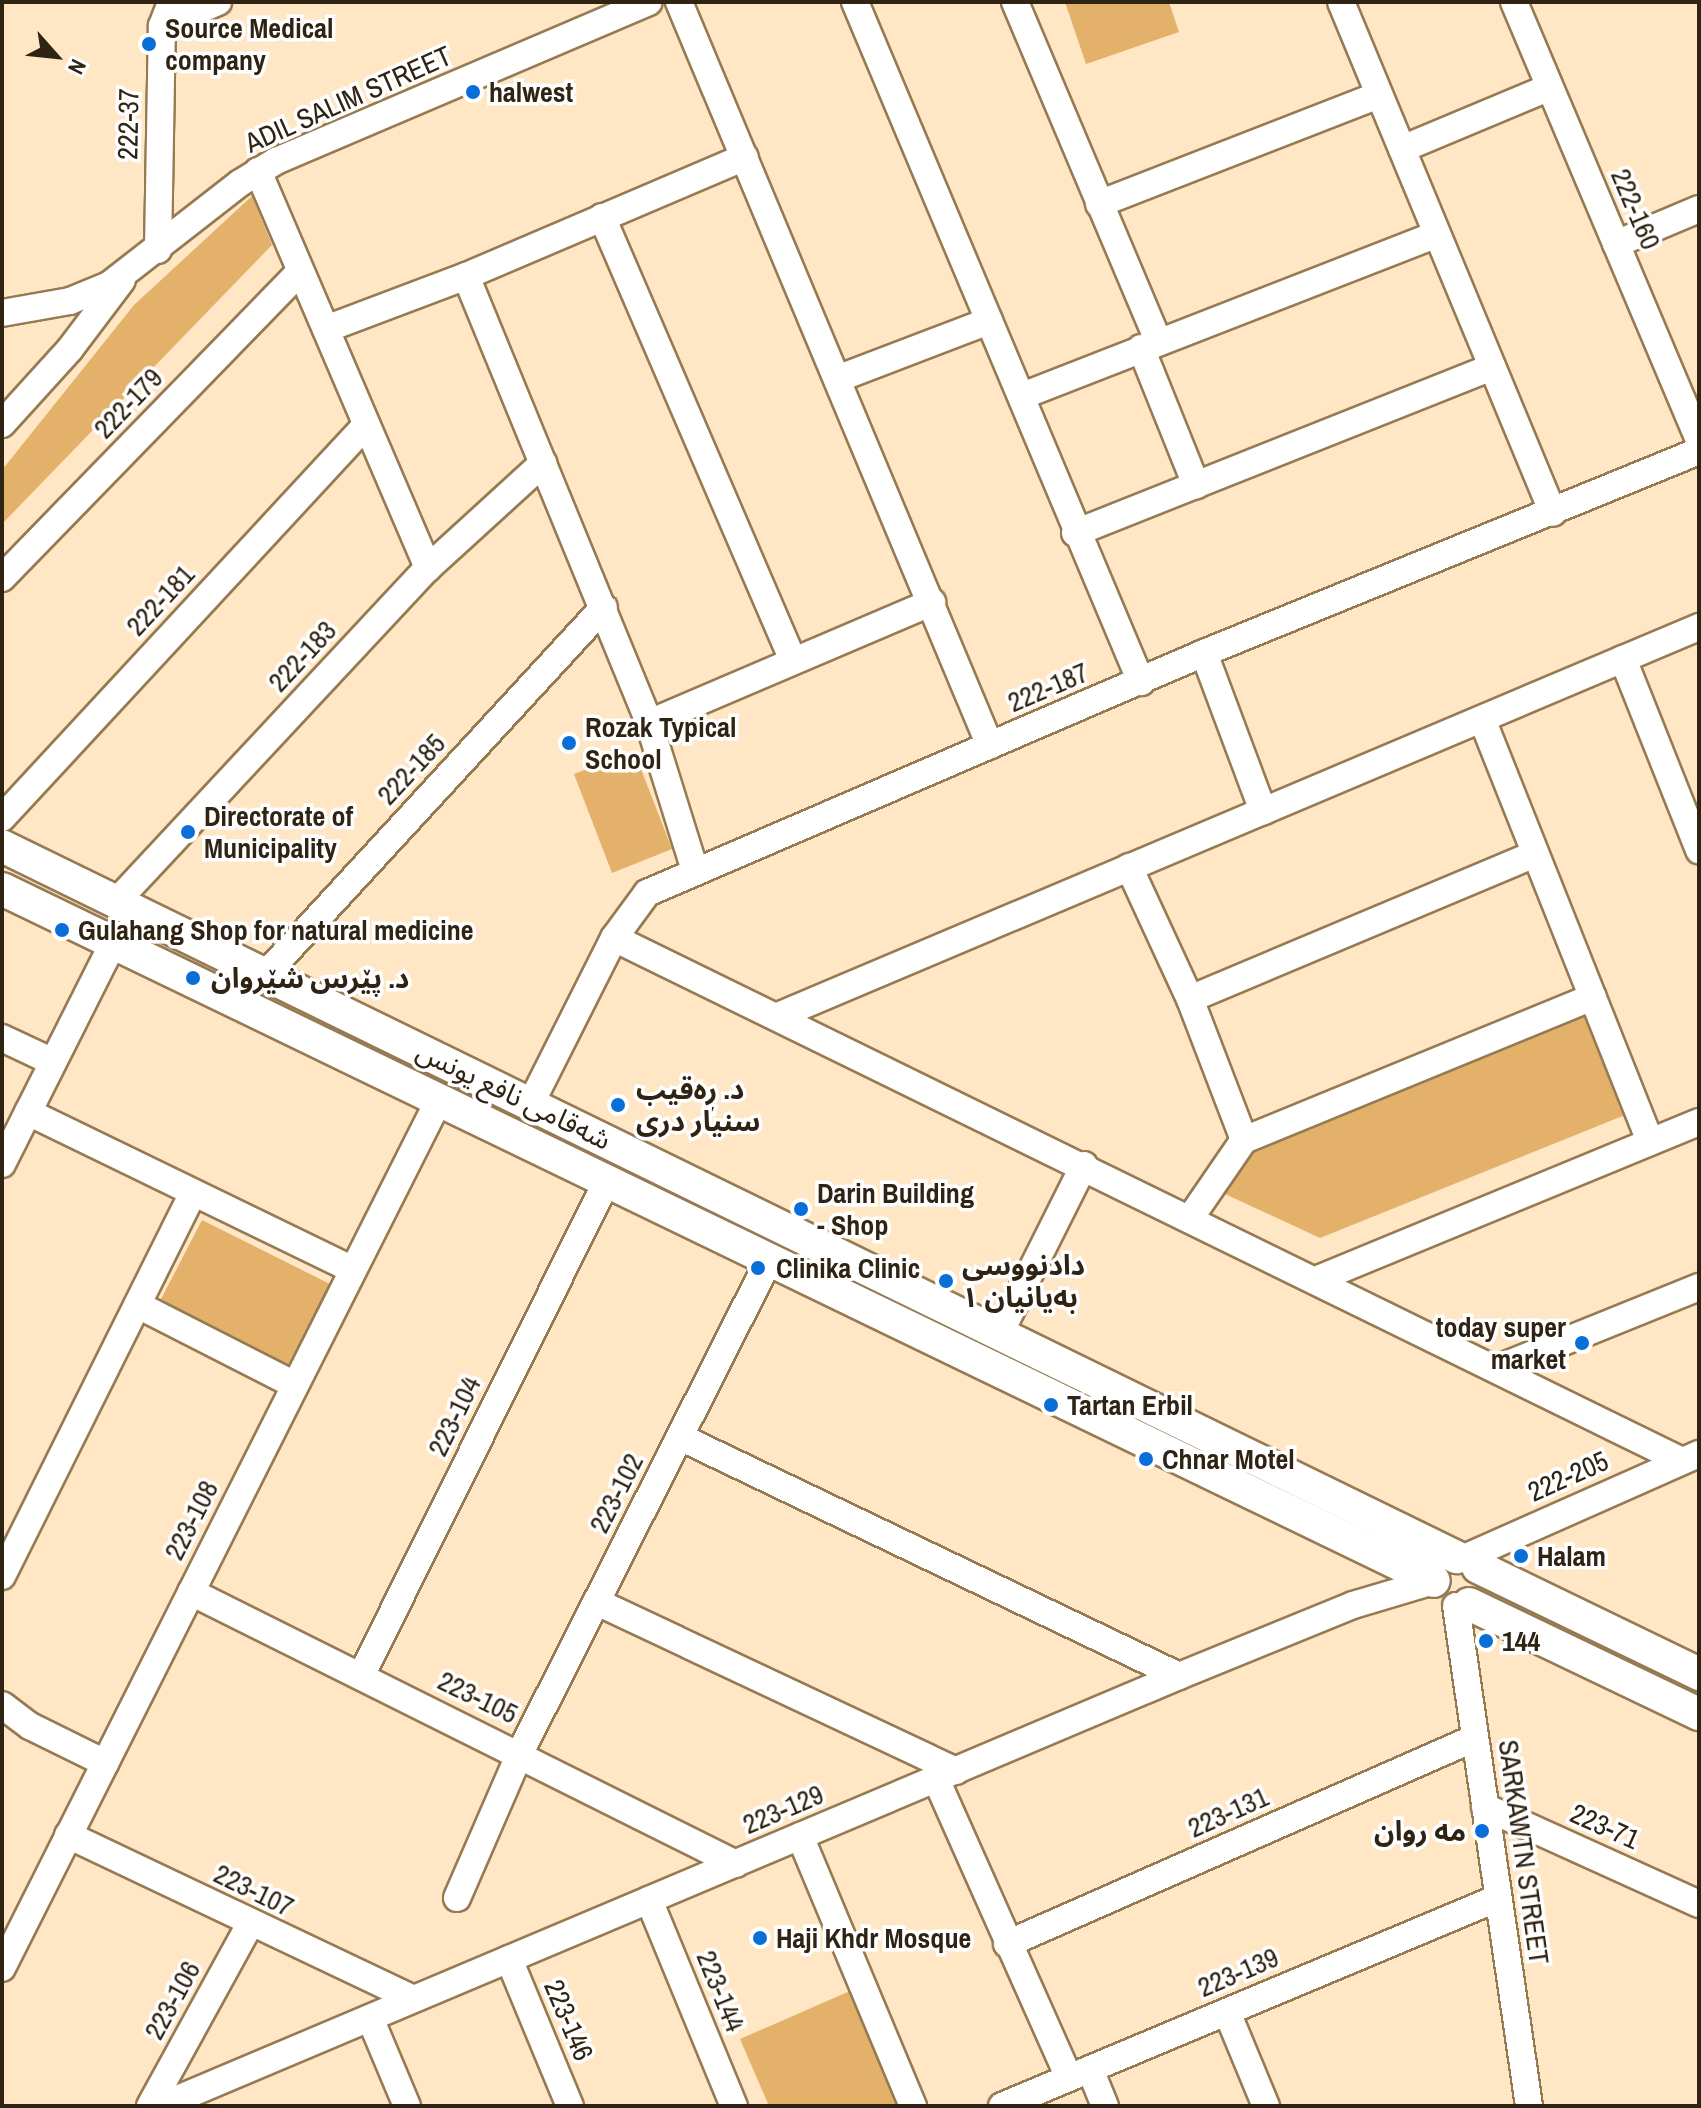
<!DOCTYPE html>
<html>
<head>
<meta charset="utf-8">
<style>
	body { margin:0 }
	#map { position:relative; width:1701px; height:2108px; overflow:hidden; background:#ffe6c4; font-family:"Archivo Narrow","Noto Sans Arabic",sans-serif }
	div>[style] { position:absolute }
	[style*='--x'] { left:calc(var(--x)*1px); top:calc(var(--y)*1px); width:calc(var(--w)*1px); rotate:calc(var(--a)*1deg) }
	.green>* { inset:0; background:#e3b169 }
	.roads { filter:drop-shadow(2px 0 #967a52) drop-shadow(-2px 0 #967a52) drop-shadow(0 2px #967a52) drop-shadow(0 -2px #967a52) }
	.minor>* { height:26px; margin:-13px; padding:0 13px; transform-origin:13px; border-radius:13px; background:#fff }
	.major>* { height:32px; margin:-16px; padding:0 16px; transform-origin:16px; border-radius:16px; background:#fff }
	.dots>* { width:22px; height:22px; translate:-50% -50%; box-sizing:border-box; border:4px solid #fff; border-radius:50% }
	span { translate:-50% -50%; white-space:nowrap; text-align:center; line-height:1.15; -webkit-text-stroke:7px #fff; paint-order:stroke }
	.poi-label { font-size:28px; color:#2f2313; font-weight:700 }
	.left { translate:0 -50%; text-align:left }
	.right { translate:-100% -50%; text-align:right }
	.street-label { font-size:28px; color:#2f2313 }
	.frame { position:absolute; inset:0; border:4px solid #2f2313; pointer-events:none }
	.north { position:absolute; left:16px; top:16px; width:80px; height:80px; -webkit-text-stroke:6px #fff; paint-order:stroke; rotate:117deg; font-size:22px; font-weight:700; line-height:32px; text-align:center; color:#2f2313 }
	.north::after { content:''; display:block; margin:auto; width:28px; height:36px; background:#2f2313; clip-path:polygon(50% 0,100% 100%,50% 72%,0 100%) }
</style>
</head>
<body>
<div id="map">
	<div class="green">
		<div style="clip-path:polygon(1065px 2px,1169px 2px,1179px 32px,1086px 64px)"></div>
		<div style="clip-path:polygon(252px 196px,272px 245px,2px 524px,2px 470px,134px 305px)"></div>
		<div style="clip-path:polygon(634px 751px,672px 849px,612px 873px,574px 774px)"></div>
		<div style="clip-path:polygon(1586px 1006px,1630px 1113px,1320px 1238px,1225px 1194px,1260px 1141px)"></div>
		<div style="clip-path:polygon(202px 1220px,340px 1289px,296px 1373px,159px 1303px)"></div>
		<div style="clip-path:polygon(850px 1991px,899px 2106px,769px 2106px,740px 2039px)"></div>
	</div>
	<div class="roads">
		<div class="minor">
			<div style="--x:679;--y:2;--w:806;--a:67.31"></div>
			<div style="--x:855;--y:2;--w:738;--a:67.19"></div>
			<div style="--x:1015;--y:2;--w:368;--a:67.1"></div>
			<div style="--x:1341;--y:2;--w:553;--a:67.47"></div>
			<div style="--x:1514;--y:2;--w:476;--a:67.1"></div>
			<div style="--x:162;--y:26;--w:61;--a:-23.2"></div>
			<div style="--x:1402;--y:149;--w:160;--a:-22.7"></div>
			<div style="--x:258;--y:171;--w:432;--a:66.8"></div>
			<div style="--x:1099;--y:204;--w:300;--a:-21.3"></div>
			<div style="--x:602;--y:217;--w:480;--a:66.7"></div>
			<div style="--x:1616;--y:244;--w:90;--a:-22.9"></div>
			<div style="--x:158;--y:250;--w:224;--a:-89"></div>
			<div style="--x:162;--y:26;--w:26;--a:-69"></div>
			<div style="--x:466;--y:276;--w:483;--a:67.7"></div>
			<div style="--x:649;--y:723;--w:155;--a:72.7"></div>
			<div style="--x:2;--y:313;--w:69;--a:-10"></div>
			<div style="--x:70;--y:301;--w:42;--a:-22.3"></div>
			<div style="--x:109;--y:285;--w:166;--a:-37.9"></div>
			<div style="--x:240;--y:183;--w:42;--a:-31.4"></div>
			<div style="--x:276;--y:161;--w:405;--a:-23.1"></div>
			<div style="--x:326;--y:329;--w:150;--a:-20.7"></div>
			<div style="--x:466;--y:276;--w:303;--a:-23.1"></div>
			<div style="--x:1141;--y:348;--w:148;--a:68.1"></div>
			<div style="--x:837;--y:379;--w:163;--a:-20.9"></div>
			<div style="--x:1022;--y:396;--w:445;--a:-21.3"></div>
			<div style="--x:2;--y:424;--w:101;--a:-47.8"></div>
			<div style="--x:70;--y:349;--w:86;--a:-53"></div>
			<div style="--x:1075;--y:533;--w:449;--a:-21.7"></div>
			<div style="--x:2;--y:578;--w:427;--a:-45.8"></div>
			<div style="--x:1204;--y:653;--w:169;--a:69.5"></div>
			<div style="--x:1623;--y:659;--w:206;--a:68.3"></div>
			<div style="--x:1482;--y:719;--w:454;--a:68.3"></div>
			<div style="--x:649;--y:723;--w:308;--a:-23.1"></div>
			<div style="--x:2;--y:818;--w:536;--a:-47.19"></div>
			<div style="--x:1129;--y:867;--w:145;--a:65.2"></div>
			<div style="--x:1190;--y:999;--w:151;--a:69"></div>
			<div style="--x:116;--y:902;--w:457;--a:-47"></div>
			<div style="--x:428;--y:568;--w:156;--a:-42.4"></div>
			<div style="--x:614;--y:938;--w:1189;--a:26.09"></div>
			<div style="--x:265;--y:975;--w:500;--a:-47.35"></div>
			<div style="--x:1190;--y:999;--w:374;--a:-22.8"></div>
			<div style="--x:778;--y:1016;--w:1000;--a:-22.9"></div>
			<div style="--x:2;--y:1038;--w:56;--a:25.2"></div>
			<div style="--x:531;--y:1103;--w:185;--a:-63.3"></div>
			<div style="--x:614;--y:938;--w:56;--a:-53.7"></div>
			<div style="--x:647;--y:893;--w:607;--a:-23.31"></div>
			<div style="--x:1204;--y:653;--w:535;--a:-22.2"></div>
			<div style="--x:28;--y:1112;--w:361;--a:25.9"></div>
			<div style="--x:2;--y:1164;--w:247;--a:-63.3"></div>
			<div style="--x:1191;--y:1217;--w:93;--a:-55.5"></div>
			<div style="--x:1244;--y:1140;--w:377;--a:-22.3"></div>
			<div style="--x:1318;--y:1279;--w:412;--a:-22.4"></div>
			<div style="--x:138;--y:1305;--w:176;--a:27"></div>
			<div style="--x:999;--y:1335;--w:190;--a:-63.4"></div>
			<div style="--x:1496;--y:1369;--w:219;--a:-22"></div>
			<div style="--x:680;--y:1437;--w:553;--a:25.59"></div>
			<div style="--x:1464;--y:1558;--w:257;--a:-23.9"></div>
			<div style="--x:2;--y:1576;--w:428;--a:-63.5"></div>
			<div style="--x:191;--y:1592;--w:609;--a:26.52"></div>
			<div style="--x:597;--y:1602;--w:397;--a:25.2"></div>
			<div style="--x:1456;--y:1606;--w:505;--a:81.69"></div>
			<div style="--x:361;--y:1676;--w:548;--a:-63.58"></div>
			<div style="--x:2;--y:1705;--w:35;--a:37"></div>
			<div style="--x:30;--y:1726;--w:84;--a:26.3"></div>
			<div style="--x:936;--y:1779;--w:327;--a:66"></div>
			<div style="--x:1485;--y:1807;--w:235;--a:24.4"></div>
			<div style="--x:68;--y:1835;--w:382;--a:25.4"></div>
			<div style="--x:800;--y:1836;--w:293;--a:67.3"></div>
			<div style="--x:457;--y:1898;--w:158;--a:-66.5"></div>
			<div style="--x:520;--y:1753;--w:550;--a:-63.2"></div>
			<div style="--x:649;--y:1900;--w:223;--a:67.6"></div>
			<div style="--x:1007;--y:1944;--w:511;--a:-23.76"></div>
			<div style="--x:509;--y:1959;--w:159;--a:67.5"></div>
			<div style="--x:2;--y:1968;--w:970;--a:-63.28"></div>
			<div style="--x:1227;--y:2012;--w:102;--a:67.5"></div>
			<div style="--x:370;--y:2018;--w:95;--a:67.2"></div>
			<div style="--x:1090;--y:2069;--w:40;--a:68"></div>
			<div style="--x:150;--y:2106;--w:208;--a:-61.2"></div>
			<div style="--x:161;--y:2106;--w:1105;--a:-22.9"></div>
			<div style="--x:1179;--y:1676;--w:188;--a:-22.2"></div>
			<div style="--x:1353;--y:1605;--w:84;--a:-16.5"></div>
			<div style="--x:1002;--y:2106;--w:538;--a:-22.75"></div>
		</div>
		<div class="major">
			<div style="--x:2;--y:846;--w:1619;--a:26.06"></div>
			<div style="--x:2;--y:889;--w:1590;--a:25.79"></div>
			<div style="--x:1478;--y:1567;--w:246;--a:25.8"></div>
			<div style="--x:1469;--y:1604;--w:255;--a:25.6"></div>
		</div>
	</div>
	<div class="dots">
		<div style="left:149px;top:44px;background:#076fd7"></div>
		<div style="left:473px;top:92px;background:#076fd7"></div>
		<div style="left:569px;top:743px;background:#076fd7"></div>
		<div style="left:188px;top:832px;background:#076fd7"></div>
		<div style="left:62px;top:930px;background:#076fd7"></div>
		<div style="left:193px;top:978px;background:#076fd7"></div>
		<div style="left:618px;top:1105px;background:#076fd7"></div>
		<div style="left:801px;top:1209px;background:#076fd7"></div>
		<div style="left:758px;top:1268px;background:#076fd7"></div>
		<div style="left:946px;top:1281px;background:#076fd7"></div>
		<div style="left:1582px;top:1343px;background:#076fd7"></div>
		<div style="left:1051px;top:1405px;background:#076fd7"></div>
		<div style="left:1146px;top:1459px;background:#076fd7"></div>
		<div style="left:1521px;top:1556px;background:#076fd7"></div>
		<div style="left:1486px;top:1641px;background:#076fd7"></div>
		<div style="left:1482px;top:1831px;background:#076fd7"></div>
		<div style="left:760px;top:1938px;background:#076fd7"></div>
	</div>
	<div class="poi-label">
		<span class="left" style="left:165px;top:44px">Source Medical<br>company</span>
		<span class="left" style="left:489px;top:92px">halwest</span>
		<span class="left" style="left:585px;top:743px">Rozak Typical<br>School</span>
		<span class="left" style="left:204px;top:832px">Directorate of<br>Municipality</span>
		<span class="left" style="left:78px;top:930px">Gulahang Shop for natural medicine</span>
		<span class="left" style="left:211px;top:978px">د. پێرس شێروان</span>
		<span class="left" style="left:636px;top:1105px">د. ڕەقیب<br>سنیار دری</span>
		<span class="left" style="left:817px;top:1209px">Darin Building<br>- Shop</span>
		<span class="left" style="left:962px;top:1281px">دادنووسی<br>بەیانیان ١</span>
		<span class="left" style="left:776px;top:1268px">Clinika Clinic</span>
		<span class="right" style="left:1566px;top:1343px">today super<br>market</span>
		<span class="left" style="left:1067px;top:1405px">Tartan Erbil</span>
		<span class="left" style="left:1162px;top:1459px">Chnar Motel</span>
		<span class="left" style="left:1537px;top:1556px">Halam</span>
		<span class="left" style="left:1502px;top:1641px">144</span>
		<span class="right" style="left:1466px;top:1831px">مه روان</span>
		<span class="left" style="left:776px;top:1938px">Haji Khdr Mosque</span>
	</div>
	<div class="street-label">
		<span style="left:348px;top:99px;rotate:-24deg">ADIL SALIM STREET</span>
		<span style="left:128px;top:124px;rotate:-89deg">222-37</span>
		<span style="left:1636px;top:209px;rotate:67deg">222-160</span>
		<span style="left:128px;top:403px;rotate:-46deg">222-179</span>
		<span style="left:160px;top:600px;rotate:-47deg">222-181</span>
		<span style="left:302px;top:656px;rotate:-47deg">222-183</span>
		<span style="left:1048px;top:687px;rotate:-23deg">222-187</span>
		<span style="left:411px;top:769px;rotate:-47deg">222-185</span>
		<span style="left:514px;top:1095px;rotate:26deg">شەقامی نافع یونس</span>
		<span style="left:454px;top:1416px;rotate:-64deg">223-104</span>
		<span style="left:1568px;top:1476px;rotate:-24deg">222-205</span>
		<span style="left:616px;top:1493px;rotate:-63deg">223-102</span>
		<span style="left:191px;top:1520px;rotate:-63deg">223-108</span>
		<span style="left:478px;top:1697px;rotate:26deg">223-105</span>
		<span style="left:783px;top:1809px;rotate:-23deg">223-129</span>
		<span style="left:1228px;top:1812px;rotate:-24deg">223-131</span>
		<span style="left:1605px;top:1826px;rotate:24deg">223-71</span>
		<span style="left:1524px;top:1852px;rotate:82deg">SARKAWTN STREET</span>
		<span style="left:254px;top:1890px;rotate:26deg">223-107</span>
		<span style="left:1238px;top:1972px;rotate:-23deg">223-139</span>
		<span style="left:721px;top:1991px;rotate:68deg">223-144</span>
		<span style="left:172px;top:2000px;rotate:-61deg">223-106</span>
		<span style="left:569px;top:2020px;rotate:67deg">223-146</span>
	</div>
	<div class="frame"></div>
	<div class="north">N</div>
</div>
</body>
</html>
